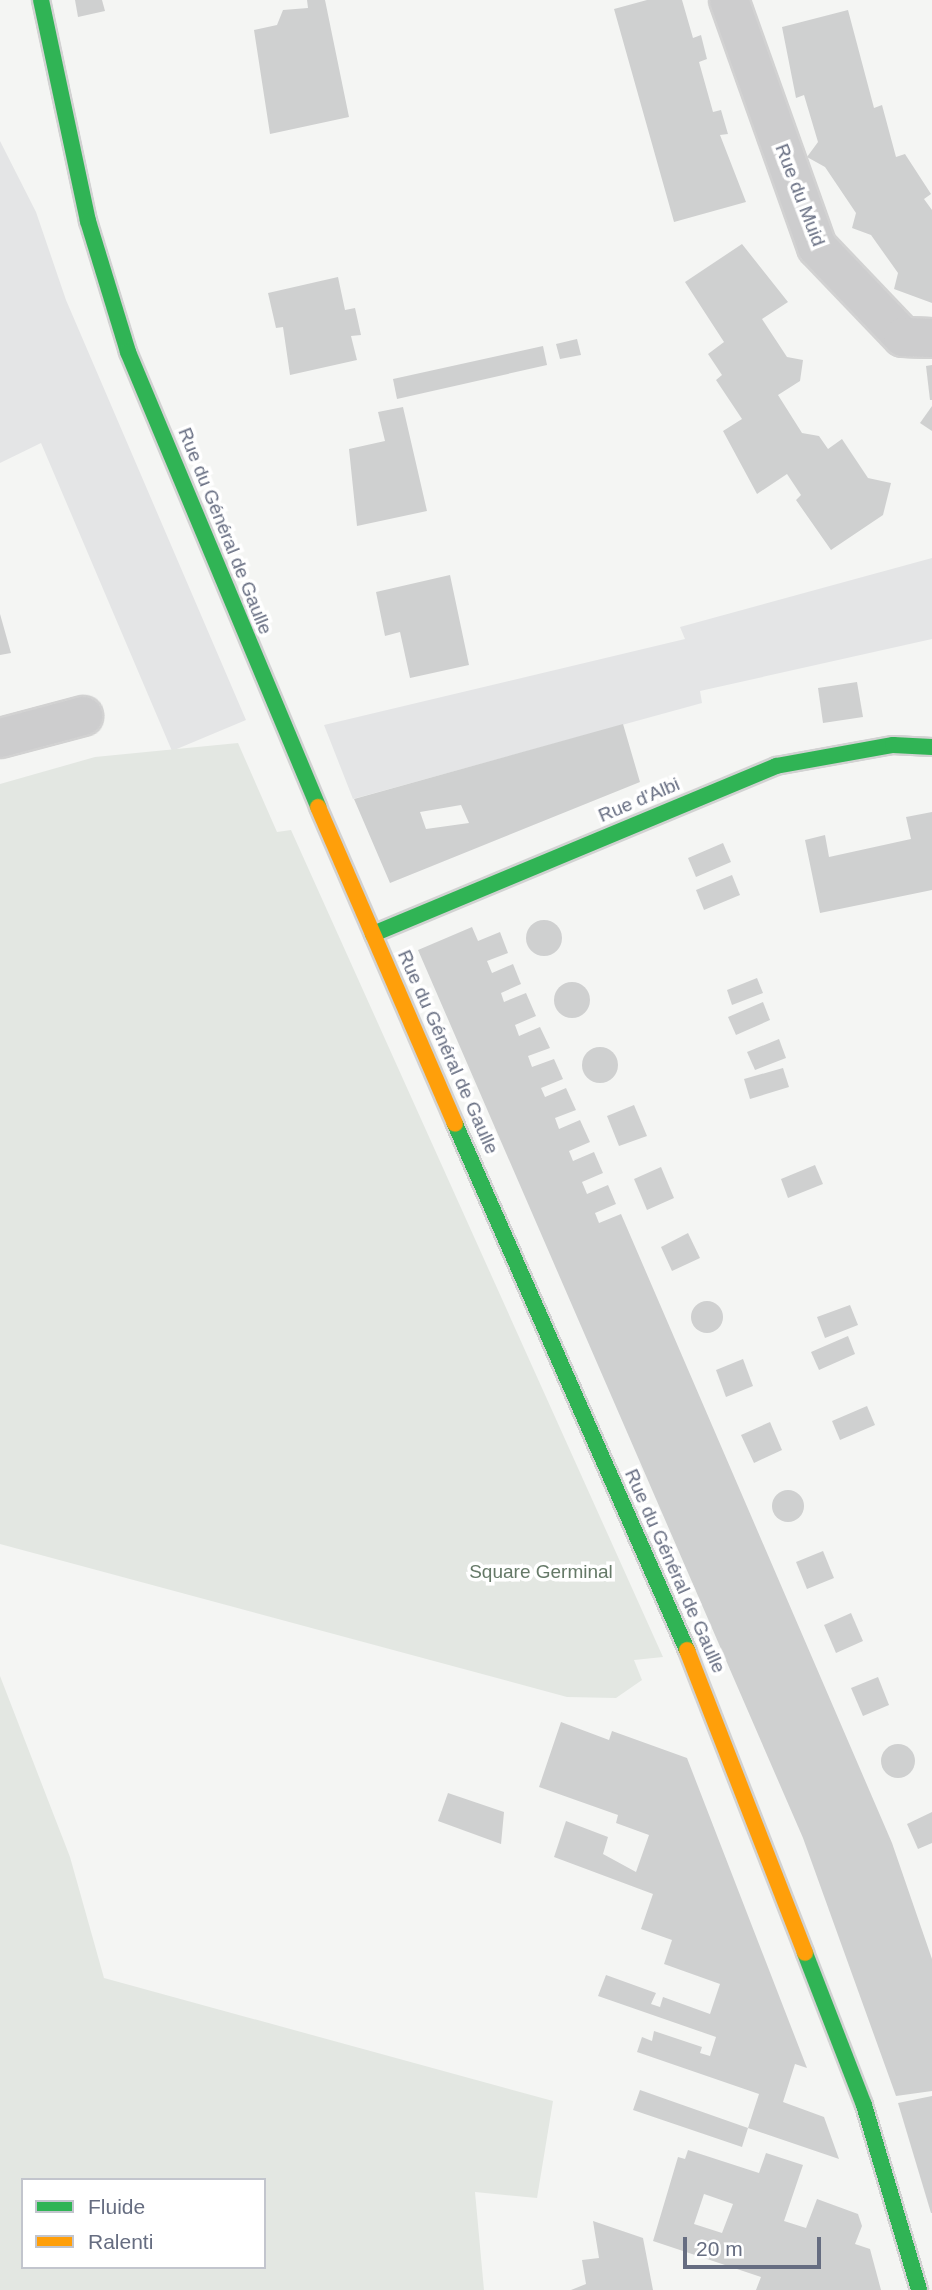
<!DOCTYPE html>
<html>
<head>
<meta charset="utf-8">
<style>
	body { margin:0 }
	#map { position:relative; width:932px; height:2290px; overflow:hidden; background:#f4f5f3; font-family:Arial,sans-serif }
	div>[style] { position:absolute }
	[style*='--x'] { left:calc(var(--x)*1px); top:calc(var(--y)*1px); width:calc(var(--w)*1px); rotate:calc(var(--a)*1deg) }
	.built>* { inset:0; background:#e4e5e6 }
	.green>* { inset:0; background:#e3e7e2 }
	.building>* { inset:0; background:#cfd0d0 }
	.round { border-radius:50% }
	.roads { filter:drop-shadow(2px 0 #d2d2d2) drop-shadow(-2px 0 #d2d2d2) drop-shadow(0 2px #d2d2d2) drop-shadow(0 -2px #d2d2d2) }
	.street>* { height:38px; margin:-19px; padding:0 19px; transform-origin:19px; border-radius:19px; background:#cdcdce }
	.fast>* { height:16px; margin:-8px; padding:0 8px; transform-origin:8px; border-radius:8px; background:#30b455 }
	.slow>* { height:16px; margin:-8px; padding:0 8px; transform-origin:8px; border-radius:8px; background:#ff9f0a }
	span { translate:-50% -50%; white-space:nowrap; text-align:center; line-height:1.15; -webkit-text-stroke:7px #fff; paint-order:stroke }
	.street-label { font-size:19px; color:#666d81 }
	.park-label { font-size:19px; color:#657967 }
	.legend { position:absolute; left:21px; top:2178px; width:245px; height:91px; box-sizing:border-box; background:#fff; border:2px solid #c2c5cd; margin:0; padding:9px 12px; list-style:none; font-size:21px; color:#666d81 }
	.legend li { display:flex; align-items:center; gap:14px; height:35px }
	.legend b { width:35px; border:2px solid #c2c5cd }
	.scale { position:absolute; left:683px; top:2237px; width:138px; height:32px; box-sizing:border-box; border:4px solid #666d81; border-top:0; padding-left:9px; font-size:21px; line-height:24px; white-space:nowrap; color:#666d81; -webkit-text-stroke:5px #fff; paint-order:stroke }
</style>
</head>
<body>
<div id="map">
	<div class="built">
		<div style="clip-path:polygon(0 141px,36px 212px,66px 300px,246px 720px,172px 751px,41px 443px,0 463px)"></div>
		<div style="clip-path:polygon(932px 558px,932px 639px,700px 691px,702px 703px,353px 799px,324px 725px,685px 639px,680px 627px)"></div>
	</div>
	<div class="green">
		<div style="clip-path:polygon(238px 743px,277px 832px,291px 830px,663px 1657px,634px 1660px,642px 1680px,616px 1698px,567px 1697px,0 1544px,0 784px,95px 757px)"></div>
		<div style="clip-path:polygon(evenodd,0 1676px,70px 1857px,104px 1978px,553px 2101px,537px 2198px,475px 2192px,484px 2290px,0 2290px,0 1676px,23px 2180px,264px 2180px,264px 2267px,23px 2267px,23px 2180px)"></div>
	</div>
	<div class="building">
		<div style="clip-path:polygon(75px 0,102px 0,105px 11px,78px 17px)"></div>
		<div style="clip-path:polygon(307px 0,325px 0,349px 117px,270px 134px,254px 30px,277px 25px,283px 10px,308px 8px)"></div>
		<div style="clip-path:polygon(647px 0,682px 0,693px 38px,701px 35px,707px 59px,699px 62px,713px 112px,721px 110px,728px 134px,720px 135px,746px 202px,674px 222px,614px 9px)"></div>
		<div style="clip-path:polygon(848px 10px,874px 108px,882px 105px,896px 157px,905px 154px,931px 194px,924px 199px,932px 210px,932px 303px,894px 289px,898px 273px,871px 235px,852px 228px,856px 213px,825px 167px,807px 157px,818px 142px,804px 95px,796px 98px,782px 27px)"></div>
		<div style="clip-path:polygon(742px 244px,788px 302px,762px 319px,787px 357px,803px 360px,800px 381px,778px 395px,802px 433px,819px 436px,828px 449px,842px 439px,868px 478px,891px 483px,883px 515px,831px 550px,796px 500px,801px 495px,787px 474px,757px 494px,723px 431px,742px 419px,716px 380px,722px 375px,708px 354px,724px 342px,685px 282px)"></div>
		<div style="clip-path:polygon(338px 277px,345px 310px,355px 308px,361px 335px,351px 336px,357px 360px,290px 375px,283px 327px,276px 328px,268px 293px)"></div>
		<div style="clip-path:polygon(577px 339px,581px 355px,560px 359px,556px 344px)"></div>
		<div style="clip-path:polygon(543px 346px,547px 365px,397px 399px,393px 379px)"></div>
		<div style="clip-path:polygon(932px 365px,932px 400px,930px 400px,926px 366px)"></div>
		<div style="clip-path:polygon(932px 406px,932px 431px,920px 423px)"></div>
		<div style="clip-path:polygon(403px 407px,427px 511px,357px 526px,349px 449px,385px 441px,378px 412px)"></div>
		<div style="clip-path:polygon(450px 575px,469px 665px,410px 678px,400px 632px,385px 636px,376px 592px)"></div>
		<div style="clip-path:polygon(0 614px,11px 653px,0 655px)"></div>
		<div style="clip-path:polygon(857px 682px,863px 717px,823px 723px,818px 688px)"></div>
		<div style="clip-path:polygon(evenodd,623px 724px,640px 782px,390px 883px,354px 799px,623px 724px,461px 805px,469px 823px,426px 829px,420px 812px,461px 805px)"></div>
		<div style="clip-path:polygon(932px 812px,932px 890px,820px 913px,805px 840px,825px 835px,829px 857px,911px 839px,906px 817px)"></div>
		<div style="clip-path:polygon(723px 843px,731px 862px,696px 877px,688px 858px)"></div>
		<div style="clip-path:polygon(732px 875px,740px 895px,704px 910px,696px 890px)"></div>
		<div class="round" style="left:526px;top:920px;width:36px;height:36px"></div>
		<div style="clip-path:polygon(472px 927px,478px 941px,500px 932px,508px 953px,487px 961px,492px 973px,513px 964px,521px 984px,501px 993px,504px 1002px,526px 993px,536px 1016px,515px 1025px,519px 1036px,540px 1027px,550px 1048px,528px 1056px,532px 1067px,554px 1059px,563px 1079px,541px 1088px,545px 1097px,566px 1088px,576px 1110px,555px 1118px,559px 1129px,580px 1120px,590px 1142px,569px 1151px,573px 1161px,594px 1152px,603px 1173px,582px 1182px,587px 1194px,608px 1185px,616px 1204px,595px 1213px,599px 1223px,621px 1214px,892px 1843px,932px 1959px,932px 2091px,896px 2096px,803px 1838px,418px 950px)"></div>
		<div style="clip-path:polygon(757px 978px,763px 993px,732px 1005px,727px 990px)"></div>
		<div class="round" style="left:554px;top:982px;width:36px;height:36px"></div>
		<div style="clip-path:polygon(763px 1002px,770px 1020px,736px 1035px,728px 1017px)"></div>
		<div style="clip-path:polygon(779px 1039px,786px 1058px,755px 1070px,747px 1052px)"></div>
		<div class="round" style="left:582px;top:1047px;width:36px;height:36px"></div>
		<div style="clip-path:polygon(783px 1068px,789px 1087px,750px 1099px,744px 1079px)"></div>
		<div style="clip-path:polygon(634px 1105px,647px 1136px,619px 1146px,607px 1116px)"></div>
		<div style="clip-path:polygon(815px 1165px,823px 1184px,788px 1198px,781px 1179px)"></div>
		<div style="clip-path:polygon(661px 1167px,674px 1198px,647px 1210px,634px 1179px)"></div>
		<div style="clip-path:polygon(688px 1233px,700px 1258px,672px 1271px,661px 1247px)"></div>
		<div class="round" style="left:691px;top:1301px;width:32px;height:32px"></div>
		<div style="clip-path:polygon(850px 1305px,858px 1325px,825px 1338px,817px 1317px)"></div>
		<div style="clip-path:polygon(848px 1336px,855px 1354px,819px 1370px,811px 1352px)"></div>
		<div style="clip-path:polygon(743px 1359px,753px 1386px,726px 1397px,716px 1370px)"></div>
		<div style="clip-path:polygon(867px 1406px,875px 1425px,840px 1440px,832px 1421px)"></div>
		<div style="clip-path:polygon(770px 1422px,782px 1450px,754px 1463px,741px 1435px)"></div>
		<div class="round" style="left:772px;top:1490px;width:32px;height:32px"></div>
		<div style="clip-path:polygon(823px 1551px,834px 1578px,807px 1589px,796px 1562px)"></div>
		<div style="clip-path:polygon(851px 1613px,863px 1641px,836px 1653px,824px 1625px)"></div>
		<div style="clip-path:polygon(878px 1677px,889px 1705px,863px 1716px,851px 1688px)"></div>
		<div style="clip-path:polygon(561px 1722px,609px 1740px,612px 1731px,687px 1758px,807px 2068px,795px 2064px,783px 2102px,824px 2117px,839px 2159px,748px 2128px,742px 2147px,633px 2110px,640px 2090px,748px 2128px,759px 2094px,637px 2052px,642px 2037px,652px 2041px,654px 2031px,702px 2047px,700px 2053px,710px 2056px,716px 2037px,598px 1996px,606px 1975px,656px 1993px,651px 2004px,660px 2007px,663px 1997px,710px 2014px,720px 1984px,664px 1964px,672px 1940px,641px 1929px,653px 1894px,554px 1857px,566px 1821px,608px 1837px,603px 1854px,636px 1872px,649px 1835px,616px 1823px,618px 1815px,539px 1787px)"></div>
		<div class="round" style="left:881px;top:1744px;width:34px;height:34px"></div>
		<div style="clip-path:polygon(448px 1793px,504px 1812px,501px 1844px,438px 1821px)"></div>
		<div style="clip-path:polygon(932px 1812px,932px 1843px,918px 1849px,907px 1824px)"></div>
		<div style="clip-path:polygon(932px 2096px,932px 2213px,931px 2213px,898px 2103px)"></div>
		<div style="clip-path:polygon(evenodd,688px 2150px,759px 2173px,766px 2153px,803px 2165px,784px 2221px,806px 2228px,817px 2199px,858px 2214px,862px 2226px,855px 2244px,870px 2249px,881px 2290px,756px 2290px,761px 2277px,653px 2241px,678px 2157px,685px 2159px,688px 2150px,704px 2194px,733px 2204px,722px 2233px,694px 2224px,704px 2194px)"></div>
		<div style="clip-path:polygon(593px 2221px,643px 2238px,653px 2290px,571px 2290px,586px 2284px,582px 2260px,599px 2258px)"></div>
	</div>
	<div class="roads">
		<div class="street">
			<div style="--x:729;--y:0;--w:262;--a:70.4"></div>
			<div style="--x:817;--y:247;--w:124;--a:46.3"></div>
			<div style="--x:903;--y:337;--w:29;--a:2"></div>
			<div style="--x:0;--y:738;--w:86;--a:-14.8"></div>
		</div>
		<div class="fast">
			<div style="--x:41;--y:0;--w:226;--a:78"></div>
			<div style="--x:88;--y:221;--w:137;--a:73"></div>
			<div style="--x:128;--y:352;--w:493;--a:67.3"></div>
			<div style="--x:373;--y:934;--w:437;--a:-22.6"></div>
			<div style="--x:776;--y:766;--w:119;--a:-10.2"></div>
			<div style="--x:893;--y:745;--w:39;--a:3"></div>
			<div style="--x:455;--y:1124;--w:575;--a:66.2"></div>
			<div style="--x:805;--y:1953;--w:163;--a:68.8"></div>
			<div style="--x:864;--y:2105;--w:193;--a:73.4"></div>
		</div>
		<div class="slow">
			<div style="--x:318;--y:807;--w:345;--a:66.6"></div>
			<div style="--x:687;--y:1650;--w:325;--a:68.7"></div>
		</div>
	</div>
	<div class="street-label">
		<span style="left:800px;top:195px;rotate:69deg">Rue du Muid</span>
		<span style="left:225px;top:531px;rotate:68deg">Rue du Général de Gaulle</span>
		<span style="left:639px;top:800px;rotate:-23deg">Rue d'Albi</span>
		<span style="left:448px;top:1052px;rotate:66deg">Rue du Général de Gaulle</span>
		<span style="left:675px;top:1571px;rotate:66deg">Rue du Général de Gaulle</span>
	</div>
	<div class="park-label">
		<span style="left:541px;top:1572px">Square Germinal</span>
	</div>
	<ul class="legend">
	<li><b style="height:9px;background:#30b455"></b>Fluide</li>
	<li><b style="height:9px;background:#ff9f0a"></b>Ralenti</li>
	</ul>
	<div class="scale">20 m</div>
</div>
</body>
</html>
